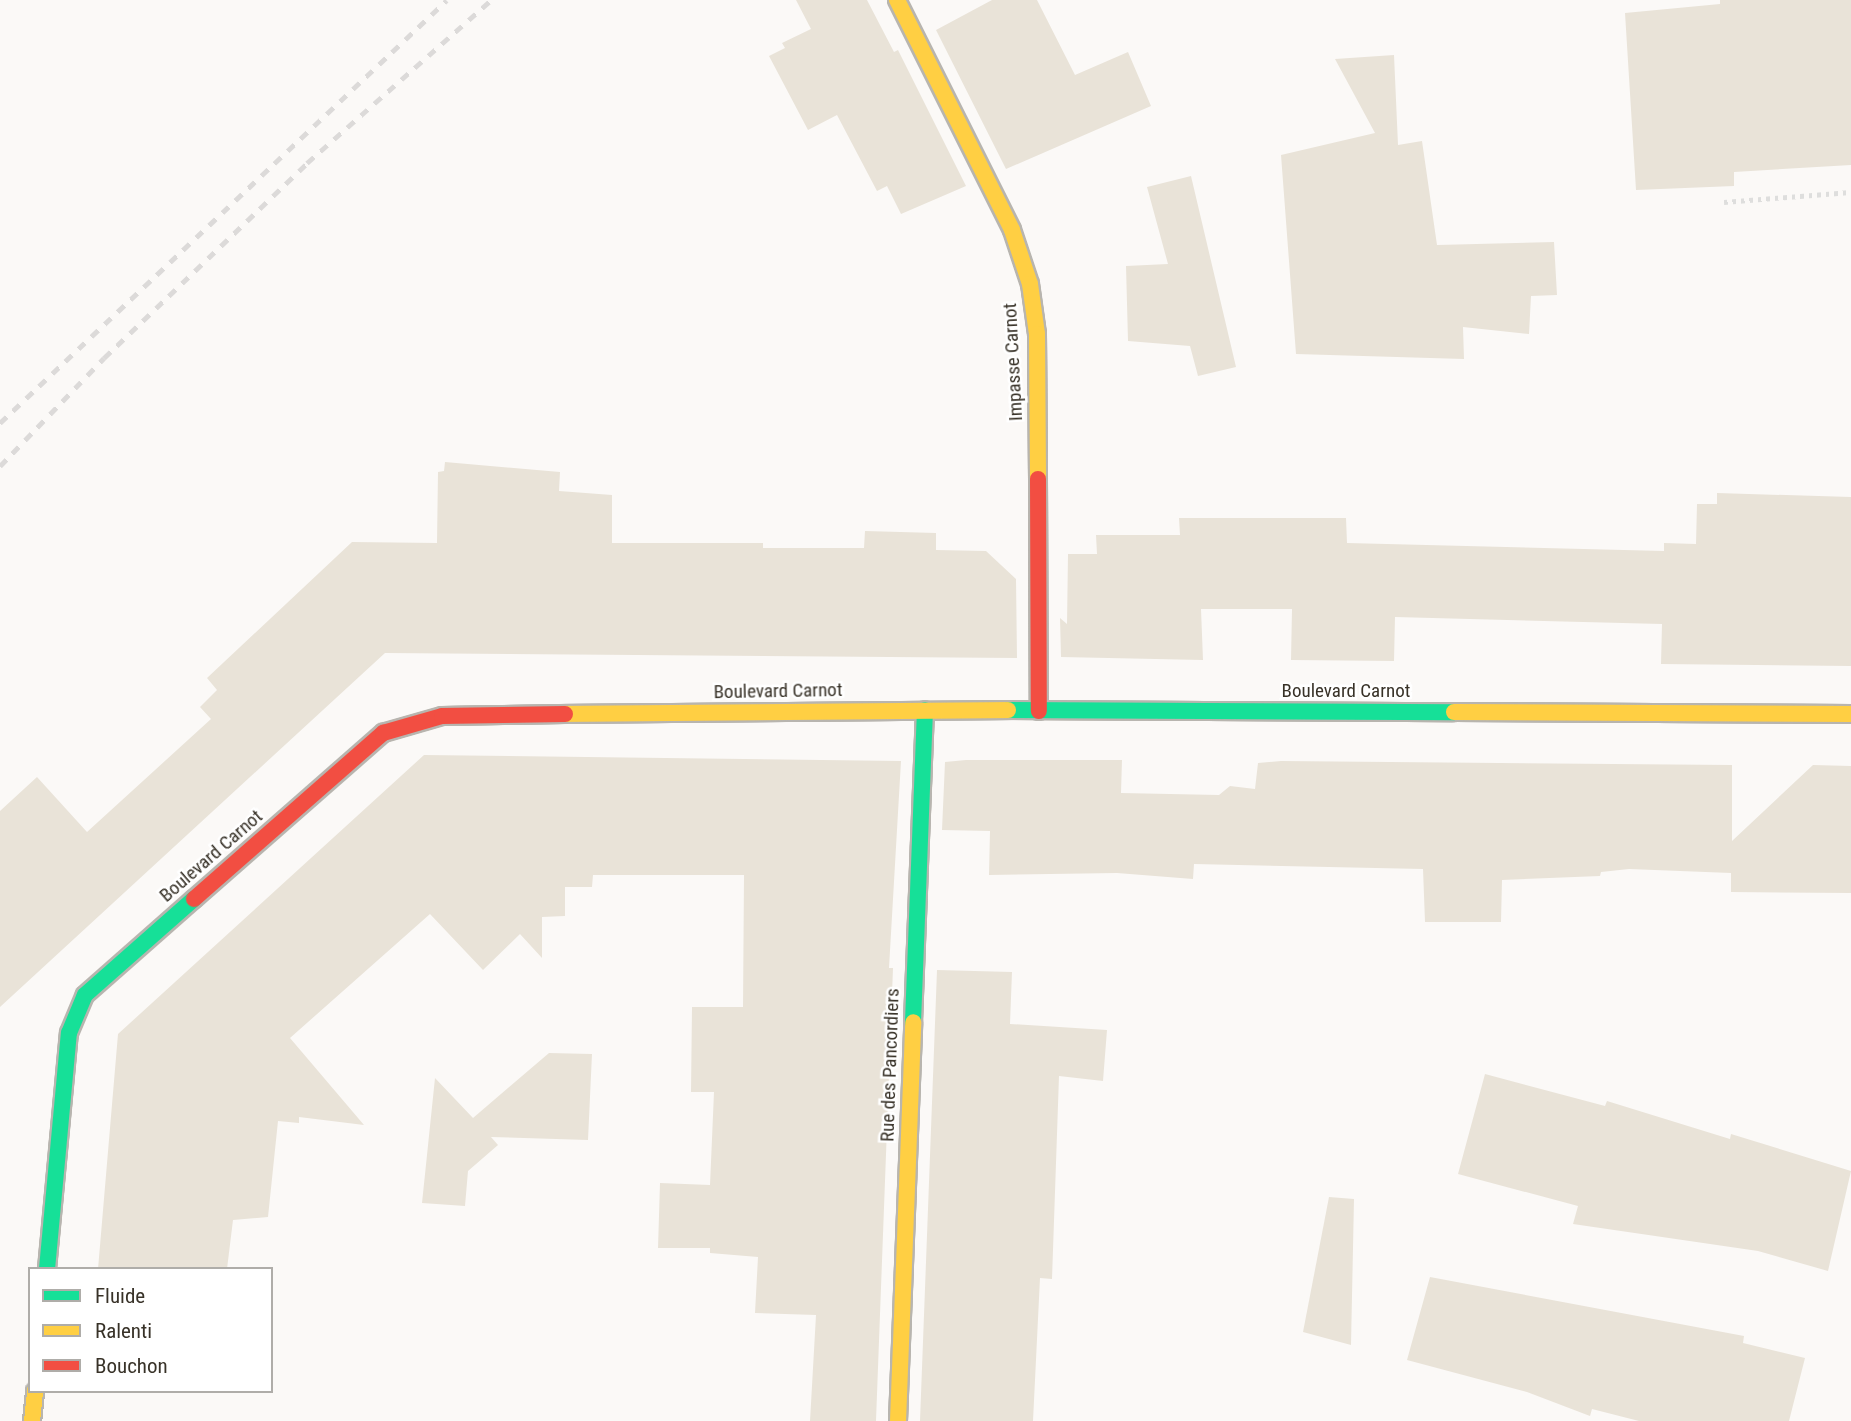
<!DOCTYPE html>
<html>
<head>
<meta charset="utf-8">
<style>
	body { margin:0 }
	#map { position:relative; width:1851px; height:1421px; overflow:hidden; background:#fbf9f7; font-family:"Roboto Condensed",sans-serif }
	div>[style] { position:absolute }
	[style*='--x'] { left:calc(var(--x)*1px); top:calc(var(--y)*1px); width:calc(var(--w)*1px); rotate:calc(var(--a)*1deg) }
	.building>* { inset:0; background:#e9e3d8 }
	.path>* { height:4.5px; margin-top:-2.25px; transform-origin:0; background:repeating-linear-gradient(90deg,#dededd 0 3.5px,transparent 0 8.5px) }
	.roads { filter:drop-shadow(2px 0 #b8b5af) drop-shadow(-2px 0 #b8b5af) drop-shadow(0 2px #b8b5af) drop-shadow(0 -2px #b8b5af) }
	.fast>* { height:16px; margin:-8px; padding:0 8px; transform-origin:8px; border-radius:8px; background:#16e098 }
	.slow>* { height:16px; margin:-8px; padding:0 8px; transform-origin:8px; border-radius:8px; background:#ffcf43 }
	.jam>* { height:16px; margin:-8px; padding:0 8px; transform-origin:8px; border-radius:8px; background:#f24e42 }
	.rail>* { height:5px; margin-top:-2.5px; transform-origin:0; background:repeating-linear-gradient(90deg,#dcdad9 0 9px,transparent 0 18px) }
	span { translate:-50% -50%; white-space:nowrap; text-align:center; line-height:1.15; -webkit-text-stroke:5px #fff; paint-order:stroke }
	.street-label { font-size:19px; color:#383228 }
	.legend { position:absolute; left:28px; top:1267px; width:245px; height:126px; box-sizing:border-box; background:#fff; border:2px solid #afada9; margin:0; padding:9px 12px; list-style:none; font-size:21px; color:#383228 }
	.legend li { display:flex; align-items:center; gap:14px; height:35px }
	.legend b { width:35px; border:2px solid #afada9 }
</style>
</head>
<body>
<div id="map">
	<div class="building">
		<div style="clip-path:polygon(796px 0,867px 0,894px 52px,898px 50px,966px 186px,901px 214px,887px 186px,877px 191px,837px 115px,808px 130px,769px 56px,785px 48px,782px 43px,811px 29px)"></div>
		<div style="clip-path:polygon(992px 0,1037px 0,1075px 75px,1128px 52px,1151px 106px,1006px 169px,936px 30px)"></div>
		<div style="clip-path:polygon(1720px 0,1851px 0,1851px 165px,1734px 172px,1734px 186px,1636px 190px,1625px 13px,1720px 4px)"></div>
		<div style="clip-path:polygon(1394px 55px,1398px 145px,1422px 141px,1437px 245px,1554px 242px,1557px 295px,1531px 296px,1529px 334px,1463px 327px,1464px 359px,1296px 354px,1281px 155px,1375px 133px,1335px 59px)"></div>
		<div style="clip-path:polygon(1191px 176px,1236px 367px,1198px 376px,1190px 346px,1128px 341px,1126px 266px,1168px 264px,1147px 187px)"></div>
		<div style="clip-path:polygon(445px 462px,560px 472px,559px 491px,612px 495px,612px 543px,763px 543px,763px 548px,864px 548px,865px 531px,936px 533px,936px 550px,986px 551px,1016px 579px,1017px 658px,385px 653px,0 1007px,0 811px,37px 777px,87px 832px,211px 719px,200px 707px,217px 690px,207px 678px,352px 542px,437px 543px,438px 472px,444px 471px)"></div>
		<div style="clip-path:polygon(1717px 493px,1851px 497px,1851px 666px,1661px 664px,1662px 624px,1395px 617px,1394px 661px,1291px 660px,1292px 609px,1201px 609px,1203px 660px,1061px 657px,1060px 618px,1067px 624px,1068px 554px,1097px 554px,1096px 535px,1180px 535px,1179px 518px,1346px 518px,1347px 543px,1664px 551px,1664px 543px,1696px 544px,1697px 504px,1717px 504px)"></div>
		<div style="clip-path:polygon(424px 755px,901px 761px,889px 968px,893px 968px,876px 1421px,810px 1421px,816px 1315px,755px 1313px,758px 1257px,710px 1253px,710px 1248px,658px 1248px,660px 1183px,710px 1185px,714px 1092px,691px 1092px,692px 1007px,743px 1007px,744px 875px,593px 875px,592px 887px,565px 887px,565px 916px,542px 917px,542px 958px,520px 934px,483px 970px,430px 914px,290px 1038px,364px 1125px,299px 1117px,299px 1123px,278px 1121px,268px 1217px,233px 1220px,227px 1269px,98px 1269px,118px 1034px)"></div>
		<div style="clip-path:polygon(966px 760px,1122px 760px,1121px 793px,1219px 795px,1230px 786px,1255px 789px,1258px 763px,1281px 761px,1732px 765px,1732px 841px,1813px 765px,1851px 766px,1851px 893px,1731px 892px,1731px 873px,1629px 869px,1601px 872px,1600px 876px,1502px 880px,1501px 922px,1425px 922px,1423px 869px,1194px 864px,1193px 879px,1117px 873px,989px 875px,990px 831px,942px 830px,945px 762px)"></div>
		<div style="clip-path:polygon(937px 970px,1012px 972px,1010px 1024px,1107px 1030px,1103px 1081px,1059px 1076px,1052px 1279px,1040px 1278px,1033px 1421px,920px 1421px)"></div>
		<div style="clip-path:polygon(549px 1053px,592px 1054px,588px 1140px,491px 1137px,498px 1145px,468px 1171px,465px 1206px,422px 1203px,435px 1078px,473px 1118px)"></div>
		<div style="clip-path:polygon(1485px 1074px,1605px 1106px,1607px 1101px,1730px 1139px,1731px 1134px,1851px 1171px,1828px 1271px,1758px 1251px,1573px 1224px,1578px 1206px,1458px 1174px)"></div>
		<div style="clip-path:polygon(1329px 1197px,1354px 1199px,1351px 1345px,1303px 1332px)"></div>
		<div style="clip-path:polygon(1430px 1277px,1744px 1336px,1743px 1343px,1805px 1358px,1789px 1421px,1639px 1421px,1592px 1409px,1590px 1416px,1527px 1392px,1407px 1360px)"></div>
	</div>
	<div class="path">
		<div style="--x:1724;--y:202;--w:127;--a:-4.5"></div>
	</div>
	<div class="roads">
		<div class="fast">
			<div style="--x:1008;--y:710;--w:446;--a:0.3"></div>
			<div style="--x:913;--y:1022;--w:312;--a:-87.8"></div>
			<div style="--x:47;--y:1269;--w:237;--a:-84.7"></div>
			<div style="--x:69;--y:1033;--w:41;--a:-67.2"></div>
			<div style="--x:85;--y:995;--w:145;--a:-41.4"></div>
		</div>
		<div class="slow">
			<div style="--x:897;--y:0;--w:257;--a:63.4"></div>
			<div style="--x:1012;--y:230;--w:57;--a:71.6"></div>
			<div style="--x:1030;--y:284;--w:50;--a:82"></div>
			<div style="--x:1037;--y:334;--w:145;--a:89.6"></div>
			<div style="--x:1454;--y:712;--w:397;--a:0.3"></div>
			<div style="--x:565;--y:714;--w:443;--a:-0.5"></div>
			<div style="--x:32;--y:1421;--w:30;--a:-84"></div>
			<div style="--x:898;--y:1421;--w:399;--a:-87.8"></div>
		</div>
		<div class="jam">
			<div style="--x:1038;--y:479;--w:232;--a:89.8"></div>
			<div style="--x:194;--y:899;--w:252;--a:-41.3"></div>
			<div style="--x:383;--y:733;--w:61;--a:-16.1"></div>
			<div style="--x:442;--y:716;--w:123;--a:-0.9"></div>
		</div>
	</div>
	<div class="rail">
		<div style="--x:0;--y:423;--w:615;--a:-43.42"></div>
		<div style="--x:0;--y:466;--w:150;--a:-46.1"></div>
		<div style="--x:104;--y:358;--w:281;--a:-43.8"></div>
		<div style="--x:307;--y:163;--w:246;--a:-41.5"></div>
	</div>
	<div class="street-label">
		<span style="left:1013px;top:362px;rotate:-93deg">Impasse Carnot</span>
		<span style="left:778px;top:691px;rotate:-1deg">Boulevard Carnot</span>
		<span style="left:1346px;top:691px">Boulevard Carnot</span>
		<span style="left:211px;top:856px;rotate:-41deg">Boulevard Carnot</span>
		<span style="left:890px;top:1065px;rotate:-88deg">Rue des Pancordiers</span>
	</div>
	<ul class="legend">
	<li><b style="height:9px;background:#16e098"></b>Fluide</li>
	<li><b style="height:9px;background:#ffcf43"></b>Ralenti</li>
	<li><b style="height:9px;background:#f24e42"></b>Bouchon</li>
	</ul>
</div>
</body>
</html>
